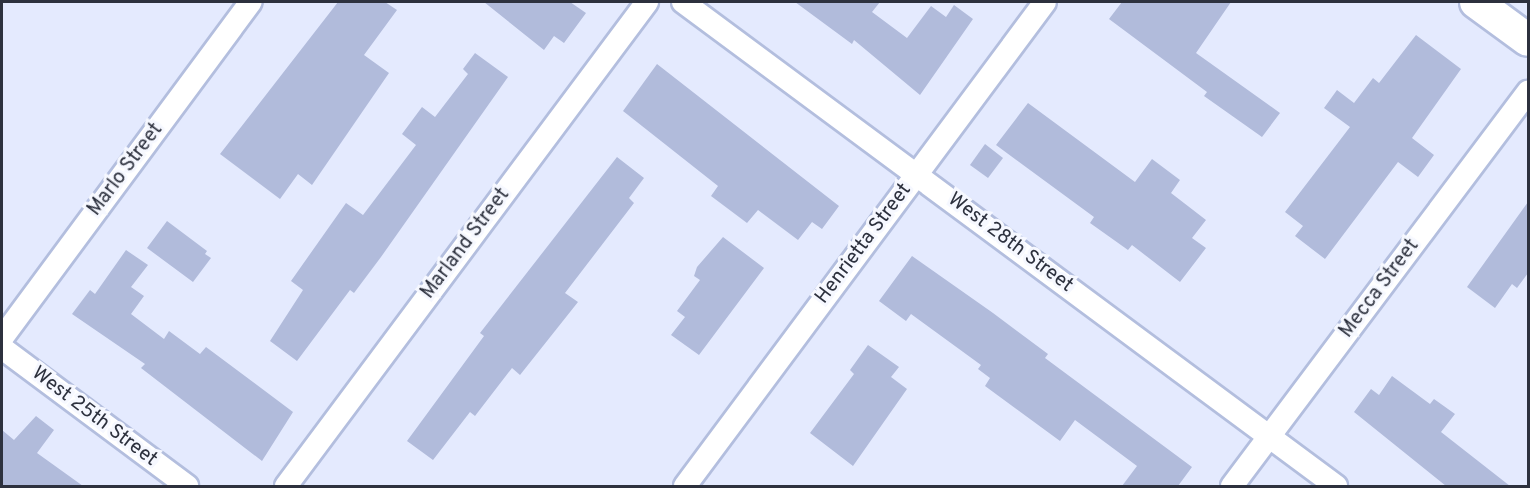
<!DOCTYPE html>
<html>
<head>
<meta charset="utf-8">
<style>
	body { margin:0 }
	#map { position:relative; width:1530px; height:488px; overflow:hidden; background:#e4eafe; font-family:Overpass,sans-serif }
	div>[style] { position:absolute }
	[style*='--x'] { left:calc(var(--x)*1px); top:calc(var(--y)*1px); width:calc(var(--w)*1px); rotate:calc(var(--a)*1deg) }
	.building>* { inset:0; background:#b1bbdb }
	.roads { filter:drop-shadow(2px 0 #b3bede) drop-shadow(-2px 0 #b3bede) drop-shadow(0 2px #b3bede) drop-shadow(0 -2px #b3bede) }
	.street>* { height:22px; margin:-11px; padding:0 11px; transform-origin:11px; border-radius:11px; background:#fff }
	.secondary>* { height:32px; margin:-16px; padding:0 16px; transform-origin:16px; border-radius:16px; background:#fff }
	span { translate:-50% -50%; white-space:nowrap; text-align:center; line-height:1.15; -webkit-text-stroke:6px #f6f8ff; paint-order:stroke }
	.street-label { font-size:20px; color:#2d313e }
	.frame { position:absolute; inset:0; border:3px solid #2d313e; pointer-events:none }
</style>
</head>
<body>
<div id="map">
	<div class="building">
		<div style="clip-path:polygon(338px 2px,385px 2px,397px 10px,364px 55px,389px 73px,312px 185px,298px 174px,280px 199px,220px 154px)"></div>
		<div style="clip-path:polygon(484px 2px,570px 2px,586px 13px,564px 43px,554px 36px,544px 50px)"></div>
		<div style="clip-path:polygon(795px 2px,880px 2px,872px 12px,907px 38px,931px 6px,946px 17px,954px 5px,973px 19px,920px 95px,854px 40px,852px 44px)"></div>
		<div style="clip-path:polygon(1122px 2px,1231px 2px,1196px 53px,1280px 113px,1262px 137px,1204px 96px,1207px 92px,1109px 19px)"></div>
		<div style="clip-path:polygon(1416px 35px,1461px 69px,1412px 138px,1434px 155px,1418px 177px,1398px 162px,1325px 259px,1295px 236px,1303px 226px,1285px 212px,1350px 127px,1324px 108px,1337px 90px,1354px 103px,1373px 78px,1379px 83px)"></div>
		<div style="clip-path:polygon(475px 53px,508px 77px,381px 257px,354px 293px,350px 290px,297px 361px,270px 341px,303px 290px,291px 281px,346px 203px,363px 215px,416px 145px,402px 134px,422px 107px,435px 117px,468px 74px,463px 69px)"></div>
		<div style="clip-path:polygon(657px 64px,839px 206px,822px 229px,812px 222px,798px 240px,758px 210px,747px 223px,711px 196px,718px 186px,623px 111px)"></div>
		<div style="clip-path:polygon(1028px 103px,1135px 182px,1152px 159px,1180px 180px,1171px 193px,1206px 220px,1192px 238px,1206px 248px,1180px 282px,1132px 245px,1128px 250px,1090px 223px,1094px 217px,996px 145px)"></div>
		<div style="clip-path:polygon(985px 144px,1003px 158px,988px 178px,970px 165px)"></div>
		<div style="clip-path:polygon(617px 157px,644px 178px,629px 198px,634px 203px,565px 293px,578px 302px,520px 375px,512px 368px,475px 416px,470px 412px,433px 460px,407px 441px,484px 336px,480px 333px)"></div>
		<div style="clip-path:polygon(1528px 202px,1528px 273px,1517px 288px,1512px 284px,1495px 308px,1467px 287px)"></div>
		<div style="clip-path:polygon(167px 221px,207px 251px,205px 254px,211px 258px,193px 282px,147px 248px)"></div>
		<div style="clip-path:polygon(723px 237px,764px 268px,699px 355px,671px 335px,685px 317px,677px 311px,700px 280px,694px 276px,697px 267px)"></div>
		<div style="clip-path:polygon(126px 250px,148px 265px,131px 287px,144px 296px,131px 314px,164px 339px,169px 331px,200px 354px,206px 347px,293px 412px,262px 461px,141px 368px,145px 364px,72px 314px,90px 290px,95px 294px)"></div>
		<div style="clip-path:polygon(912px 256px,993px 313px,1048px 354px,1045px 358px,1192px 467px,1178px 486px,1122px 486px,1137px 466px,1075px 420px,1060px 441px,985px 386px,990px 378px,978px 369px,981px 365px,911px 314px,906px 321px,879px 301px)"></div>
		<div style="clip-path:polygon(868px 345px,899px 367px,891px 377px,907px 389px,853px 466px,810px 433px,854px 374px,850px 370px)"></div>
		<div style="clip-path:polygon(1392px 376px,1430px 404px,1434px 399px,1455px 414px,1441px 432px,1510px 486px,1446px 486px,1354px 412px,1371px 389px,1379px 395px)"></div>
		<div style="clip-path:polygon(36px 416px,54px 430px,37px 453px,83px 486px,2px 486px,2px 430px,14px 440px)"></div>
	</div>
	<div class="roads">
		<div class="street">
			<div style="--x:683;--y:2;--w:813;--a:36.55"></div>
			<div style="--x:2;--y:338;--w:418;--a:-53.5"></div>
			<div style="--x:2;--y:348;--w:231;--a:36.7"></div>
			<div style="--x:286;--y:486;--w:604;--a:-53.28"></div>
			<div style="--x:685;--y:486;--w:603;--a:-53.36"></div>
			<div style="--x:1232;--y:486;--w:493;--a:-53.1"></div>
		</div>
		<div class="secondary">
			<div style="--x:1476;--y:2;--w:64;--a:36.2"></div>
		</div>
	</div>
	<div class="street-label">
		<span style="left:126px;top:170px;rotate:-53deg">Marlo Street</span>
		<span style="left:1010px;top:243px;rotate:37deg">West 28th Street</span>
		<span style="left:466px;top:244px;rotate:-53deg">Marland Street</span>
		<span style="left:864px;top:244px;rotate:-53deg">Henrietta Street</span>
		<span style="left:1380px;top:289px;rotate:-53deg">Mecca Street</span>
		<span style="left:94px;top:417px;rotate:37deg">West 25th Street</span>
	</div>
	<div class="frame"></div>
</div>
</body>
</html>
